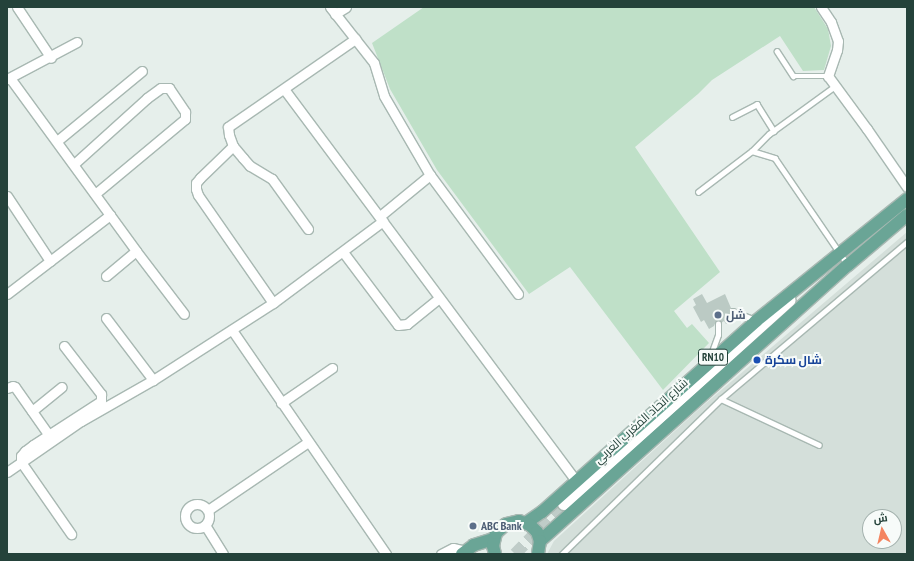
<!DOCTYPE html>
<html>
<head>
<meta charset="utf-8">
<style>
	body { margin:0 }
	#map { position:relative; width:914px; height:561px; overflow:hidden; background:#e6efeb; font-family:"PT Sans Narrow",Cairo,sans-serif }
	div>[style] { position:absolute }
	[style*='--x'] { left:calc(var(--x)*1px); top:calc(var(--y)*1px); width:calc(var(--w)*1px); rotate:calc(var(--a)*1deg) }
	.built>* { inset:0; background:#d4dfda }
	.green>* { inset:0; background:#bfe0c8 }
	.building>* { inset:0; background:#bbcac4 }
	.secondary-tunnel>* { height:12px; margin-top:-6px; transform-origin:0; background:repeating-linear-gradient(90deg,#bfccc8 0 12px,transparent 0 18px) }
	.roads { filter:drop-shadow(1px 0 #a8b8b2) drop-shadow(-1px 0 #a8b8b2) drop-shadow(0 1px #a8b8b2) drop-shadow(0 -1px #a8b8b2) }
	.lane>* { height:4.5px; margin:-2.25px; padding:0 2.25px; transform-origin:2.25px; border-radius:2.25px; background:#fff }
	.street>* { height:9px; margin:-4.5px; padding:0 4.5px; transform-origin:4.5px; border-radius:4.5px; background:#fff }
	.street>.ring { margin:-4.5px; padding:0; box-sizing:content-box; background:none; border:9px solid #fff; border-radius:50% }
	.secondary>* { height:12px; margin:-6px; padding:0 6px; transform-origin:6px; border-radius:6px; background:#fff }
	.primary>* { height:12px; margin:-6px; padding:0 6px; transform-origin:6px; border-radius:6px; background:#6aa596 }
	.dots>* { width:11px; height:11px; translate:-50% -50%; box-sizing:border-box; border:2px solid #f7fbf9; border-radius:50% }
	span { translate:-50% -50%; white-space:nowrap; text-align:center; line-height:1.15; -webkit-text-stroke:4px #f7fbf9; paint-order:stroke }
	.shield-label span { padding:1px 3px; background:#f7fbf9; border:1px solid; border-radius:3px; -webkit-text-stroke-width:0 }
	.shield-label { font-size:11px; color:#24423a; font-weight:700 }
	.service-label { font-size:12px; color:#4e5e75; font-weight:700 }
	.left { translate:0 -50%; text-align:left }
	.transit-label { font-size:12px; color:#164399; font-weight:700 }
	.street-label { font-size:12px; color:#24423a }
	.frame { position:absolute; inset:0; border:8px solid #24423a; pointer-events:none }
	.north { position:absolute; left:862px; top:509px; width:40px; height:40px; box-sizing:border-box; background:#f7fbf9; border:1px solid #a3b1ad; border-radius:50%; rotate:352deg; font-size:11px; font-weight:700; line-height:16px; text-align:center; color:#24423a }
	.north::after { content:''; display:block; margin:auto; width:14px; height:18px; background:#f4845f; clip-path:polygon(50% 0,100% 100%,50% 72%,0 100%) }
</style>
</head>
<body>
<div id="map">
	<div class="built">
		<div style="clip-path:polygon(evenodd,907px 232px,907px 554px,547px 554px,554px 541px,699px 409px,907px 232px,870px 517px,894px 517px,894px 541px,870px 541px,870px 517px)"></div>
	</div>
	<div class="green">
		<div style="clip-path:polygon(424px 7px,814px 7px,828px 29px,831px 46px,824px 70px,803px 71px,780px 36px,712px 80px,698px 94px,635px 147px,720px 272px,674px 311px,687px 328px,692px 324px,709px 343px,663px 390px,570px 267px,529px 294px,437px 170px,390px 89px,372px 43px)"></div>
	</div>
	<div class="building">
		<div style="clip-path:polygon(702px 294px,707px 303px,725px 294px,731px 308px,730px 313px,737px 319px,726px 324px,724px 321px,721px 323px,716px 321px,714px 326px,709px 329px,704px 320px,701px 322px,693px 307px,696px 305px,693px 299px)"></div>
	</div>
	<div class="secondary-tunnel">
		<div style="--x:515;--y:554;--w:70;--a:-45.6"></div>
	</div>
	<div class="roads">
		<div class="lane">
			<div style="--x:777;--y:51;--w:30;--a:57"></div>
			<div style="--x:793;--y:76;--w:35;--a:0"></div>
			<div style="--x:732;--y:117;--w:28;--a:-27"></div>
			<div style="--x:757;--y:104;--w:32;--a:58"></div>
			<div style="--x:752;--y:151;--w:24;--a:-45"></div>
			<div style="--x:769;--y:134;--w:82;--a:-36"></div>
			<div style="--x:698;--y:192;--w:68;--a:-37.2"></div>
			<div style="--x:752;--y:151;--w:24;--a:17"></div>
			<div style="--x:775;--y:158;--w:130;--a:55.7"></div>
			<div style="--x:733;--y:311;--w:24;--a:22"></div>
			<div style="--x:710;--y:357;--w:23;--a:-70"></div>
			<div style="--x:718;--y:335;--w:11;--a:-90"></div>
			<div style="--x:721;--y:399;--w:108;--a:25.1"></div>
			<div style="--x:562;--y:554;--w:222;--a:-44.3"></div>
			<div style="--x:721;--y:399;--w:243;--a:-40.2"></div>
		</div>
		<div class="street">
			<div style="--x:17;--y:7;--w:61;--a:56.3"></div>
			<div style="--x:330;--y:7;--w:71;--a:51.8"></div>
			<div style="--x:374;--y:63;--w:34;--a:73"></div>
			<div style="--x:384;--y:96;--w:91;--a:59.8"></div>
			<div style="--x:430;--y:175;--w:148;--a:53.5"></div>
			<div style="--x:821;--y:7;--w:18;--a:56"></div>
			<div style="--x:831;--y:22;--w:20;--a:70"></div>
			<div style="--x:838;--y:41;--w:9;--a:96"></div>
			<div style="--x:837;--y:50;--w:28;--a:109"></div>
			<div style="--x:828;--y:76;--w:66;--a:53.7"></div>
			<div style="--x:867;--y:129;--w:70;--a:55.4"></div>
			<div style="--x:335;--y:14;--w:13;--a:-32"></div>
			<div style="--x:10;--y:78;--w:214;--a:53.9"></div>
			<div style="--x:136;--y:251;--w:79;--a:52.7"></div>
			<div style="--x:7;--y:79;--w:79;--a:-27.9"></div>
			<div style="--x:284;--y:89;--w:487;--a:53.3"></div>
			<div style="--x:57;--y:141;--w:110;--a:-39.5"></div>
			<div style="--x:233;--y:146;--w:46;--a:135.9"></div>
			<div style="--x:200;--y:178;--w:6;--a:129"></div>
			<div style="--x:196;--y:183;--w:6;--a:90"></div>
			<div style="--x:196;--y:189;--w:6;--a:72"></div>
			<div style="--x:198;--y:195;--w:131;--a:55.2"></div>
			<div style="--x:74;--y:164;--w:98;--a:-42.1"></div>
			<div style="--x:147;--y:98;--w:17;--a:-36"></div>
			<div style="--x:161;--y:88;--w:8;--a:0"></div>
			<div style="--x:169;--y:88;--w:29;--a:56"></div>
			<div style="--x:185;--y:112;--w:7;--a:90"></div>
			<div style="--x:185;--y:119;--w:117;--a:140.2"></div>
			<div style="--x:7;--y:196;--w:78;--a:56.5"></div>
			<div style="--x:380;--y:216;--w:65;--a:-39.4"></div>
			<div style="--x:308;--y:229;--w:62;--a:-125.8"></div>
			<div style="--x:272;--y:179;--w:26;--a:-149"></div>
			<div style="--x:250;--y:166;--w:11;--a:-131"></div>
			<div style="--x:243;--y:158;--w:16;--a:-130"></div>
			<div style="--x:233;--y:146;--w:12;--a:-110"></div>
			<div style="--x:229;--y:135;--w:8;--a:-97"></div>
			<div style="--x:228;--y:127;--w:155;--a:-34.7"></div>
			<div style="--x:343;--y:252;--w:91;--a:53"></div>
			<div style="--x:398;--y:325;--w:9;--a:-6"></div>
			<div style="--x:407;--y:324;--w:41;--a:-39.1"></div>
			<div style="--x:106;--y:276;--w:39;--a:-40"></div>
			<div style="--x:7;--y:294;--w:130;--a:-37.5"></div>
			<div style="--x:106;--y:318;--w:78;--a:52.8"></div>
			<div style="--x:232;--y:330;--w:272;--a:55.5"></div>
			<div style="--x:64;--y:346;--w:61;--a:52.4"></div>
			<div style="--x:101;--y:394;--w:7;--a:90"></div>
			<div style="--x:101;--y:401;--w:81;--a:147.1"></div>
			<div style="--x:33;--y:445;--w:10;--a:143"></div>
			<div style="--x:25;--y:451;--w:6;--a:129"></div>
			<div style="--x:21;--y:456;--w:6;--a:90"></div>
			<div style="--x:21;--y:462;--w:88;--a:55.2"></div>
			<div style="--x:7;--y:388;--w:6;--a:-18"></div>
			<div style="--x:13;--y:386;--w:2;--a:27"></div>
			<div style="--x:15;--y:387;--w:57;--a:54.9"></div>
			<div style="--x:281;--y:403;--w:62;--a:-34.5"></div>
			<div style="--x:32;--y:411;--w:38;--a:-39"></div>
			<div style="--x:7;--y:472;--w:90;--a:-34.6"></div>
			<div style="--x:81;--y:421;--w:83;--a:-29.7"></div>
			<div style="--x:153;--y:380;--w:143;--a:-32.7"></div>
			<div style="--x:273;--y:303;--w:137;--a:-36.7"></div>
			<div class="ring" style="left:185px;top:504px;width:15px;height:15px"></div>
			<div style="--x:208;--y:510;--w:121;--a:-34.2"></div>
			<div style="--x:205;--y:525;--w:34;--a:58"></div>
			<div style="--x:441;--y:554;--w:13;--a:-27"></div>
			<div style="--x:453;--y:548;--w:13;--a:13"></div>
		</div>
		<div class="secondary">
			<div style="--x:564;--y:504;--w:304;--a:-42.1"></div>
		</div>
		<div class="primary">
			<div style="--x:526;--y:523;--w:19;--a:-35"></div>
			<div style="--x:542;--y:512;--w:287;--a:-41.7"></div>
			<div style="--x:756;--y:321;--w:194;--a:-38.9"></div>
			<div style="--x:540;--y:541;--w:414;--a:-41.9"></div>
			<div style="--x:848;--y:265;--w:77;--a:-40.3"></div>
			<div style="--x:462;--y:554;--w:15;--a:-37"></div>
			<div style="--x:474;--y:545;--w:21;--a:-17"></div>
			<div style="--x:495;--y:554;--w:8;--a:-104"></div>
			<div style="--x:493;--y:546;--w:13;--a:-77"></div>
			<div style="--x:496;--y:533;--w:13;--a:-42"></div>
			<div style="--x:506;--y:524;--w:13;--a:-13"></div>
			<div style="--x:519;--y:521;--w:12;--a:20"></div>
			<div style="--x:530;--y:525;--w:10;--a:45"></div>
			<div style="--x:537;--y:532;--w:9;--a:72"></div>
			<div style="--x:540;--y:541;--w:13;--a:99"></div>
		</div>
	</div>
	<div class="dots">
		<div style="left:718px;top:315px;background:#5c6f8a"></div>
		<div style="left:757px;top:360px;background:#1a4fb4"></div>
		<div style="left:473px;top:526px;background:#5c6f8a"></div>
	</div>
	<div class="shield-label">
		<span style="left:713px;top:357px">RN10</span>
	</div>
	<div class="service-label">
		<span class="left" style="left:726px;top:315px">شل</span>
		<span class="left" style="left:481px;top:526px">ABC Bank</span>
	</div>
	<div class="transit-label">
		<span class="left" style="left:765px;top:360px">شال سكرة</span>
	</div>
	<div class="street-label">
		<span style="left:641px;top:421px;rotate:-42deg">شارع اتحاد المغرب العربي</span>
	</div>
	<div class="frame"></div>
	<div class="north">ش</div>
</div>
</body>
</html>
